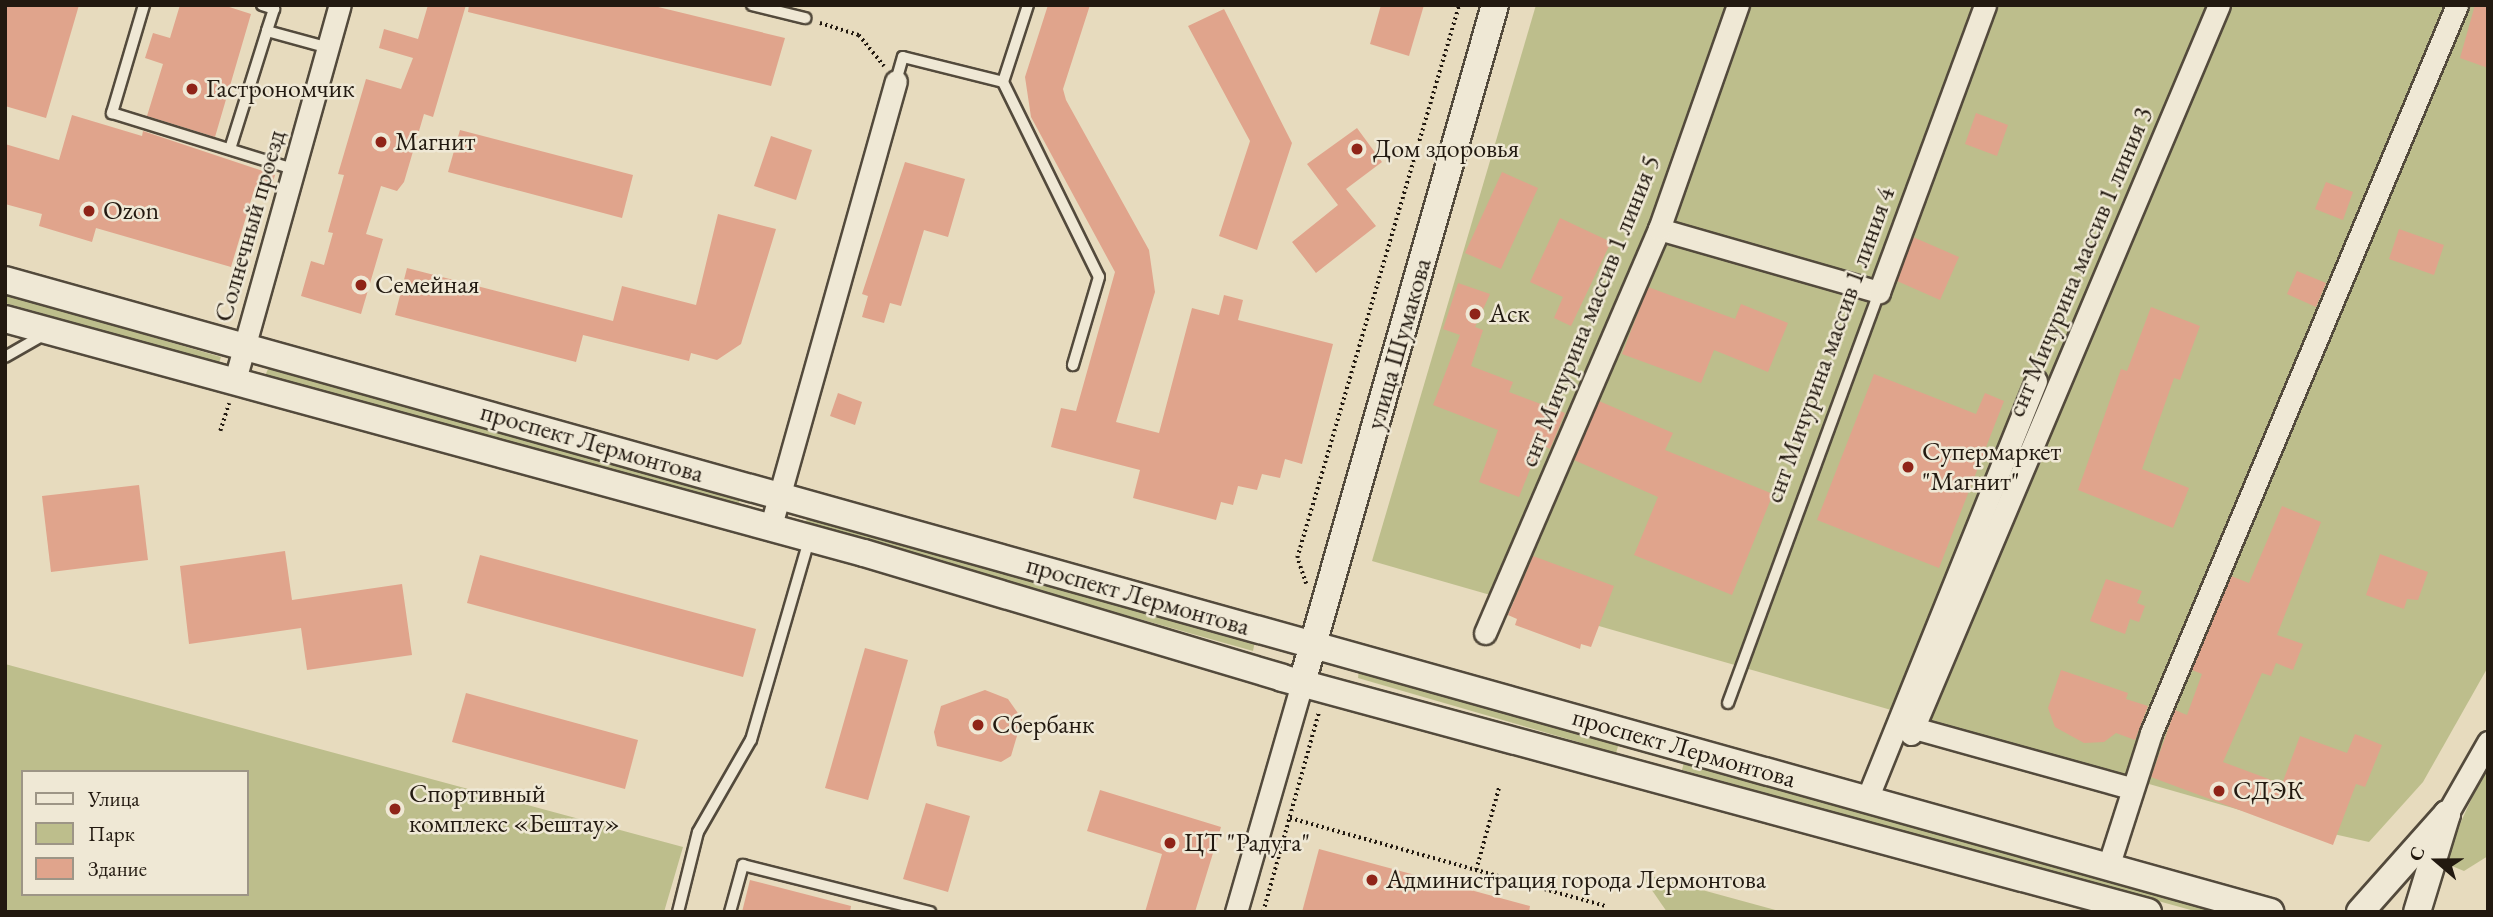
<!DOCTYPE html>
<html>
<head>
<meta charset="utf-8">
<style>
	body { margin:0 }
	#map { position:relative; width:2493px; height:917px; overflow:hidden; background:#e7dbbe; font-family:"EB Garamond",serif }
	div>[style] { position:absolute }
	[style*='--x'] { left:calc(var(--x)*1px); top:calc(var(--y)*1px); width:calc(var(--w)*1px); rotate:calc(var(--a)*1deg) }
	.green>* { inset:0; background:#bdbe8c }
	.building>* { inset:0; background:#e0a48c }
	.path>* { height:3.5px; margin-top:-1.75px; transform-origin:0; background:repeating-linear-gradient(90deg,#221910 0 2px,transparent 0 5.5px) }
	.roads { filter:drop-shadow(2px 0 #534a3c) drop-shadow(-2px 0 #534a3c) drop-shadow(0 2px #534a3c) drop-shadow(0 -2px #534a3c) }
	.service>* { height:10px; margin:-5px; padding:0 5px; transform-origin:5px; border-radius:5px; background:#efe8d5 }
	.minor>* { height:21px; margin:-10.5px; padding:0 10.5px; transform-origin:10.5px; border-radius:10.5px; background:#efe8d5 }
	.tertiary>* { height:26px; margin:-13px; padding:0 13px; transform-origin:13px; border-radius:13px; background:#efe8d5 }
	.dots>* { width:19px; height:19px; translate:-50% -50%; box-sizing:border-box; border:4px solid #efe8d5; border-radius:50% }
	span { translate:-50% -50%; white-space:nowrap; text-align:center; line-height:1.15; -webkit-text-stroke:5px #efe8d5; paint-order:stroke }
	.poi-label { font-size:26px; color:#221910 }
	.left { translate:0 -50%; text-align:left }
	.street-label { font-size:26px; color:#221910 }
	.frame { position:absolute; inset:0; border:7px solid #221910; pointer-events:none }
	.legend { position:absolute; left:21px; top:770px; width:228px; height:126px; box-sizing:border-box; background:#efe8d5; border:2px solid #9d9586; margin:0; padding:9px 12px; list-style:none; font-size:21px; color:#221910 }
	.legend li { display:flex; align-items:center; gap:14px; height:35px }
	.legend b { width:35px; border:2px solid #9d9586 }
	.north { position:absolute; left:2402px; top:826px; width:70px; height:70px; -webkit-text-stroke:5px #efe8d5; paint-order:stroke; rotate:290deg; font-size:19px; font-weight:700; line-height:28px; text-align:center; color:#221910 }
	.north::after { content:''; display:block; margin:auto; width:24px; height:32px; background:#221910; clip-path:polygon(50% 0,100% 100%,50% 72%,0 100%) }
</style>
</head>
<body>
<div id="map">
	<div class="green">
		<div style="clip-path:polygon(1536px 5px,2488px 5px,2488px 667px,2423px 782px,2369px 842px,2285px 823px,1372px 561px)"></div>
		<div style="clip-path:polygon(5px 294px,221px 357px,219px 363px,5px 303px)"></div>
		<div style="clip-path:polygon(268px 369px,740px 499px,738px 508px,265px 376px)"></div>
		<div style="clip-path:polygon(807px 519px,1255px 641px,1253px 651px,805px 525px)"></div>
		<div style="clip-path:polygon(evenodd,5px 664px,683px 847px,664px 912px,5px 912px,5px 664px,23px 772px,247px 772px,247px 894px,23px 894px,23px 772px)"></div>
		<div style="clip-path:polygon(1359px 670px,1619px 743px,1616px 753px,1358px 678px)"></div>
		<div style="clip-path:polygon(1684px 762px,2231px 912px,2198px 912px,1682px 770px)"></div>
		<div style="clip-path:polygon(2488px 763px,2488px 856px,2464px 871px,2452px 866px,2447px 852px)"></div>
		<div style="clip-path:polygon(1640px 873px,1783px 912px,1667px 912px)"></div>
	</div>
	<div class="building">
		<div style="clip-path:polygon(5px 5px,79px 5px,46px 118px,5px 106px)"></div>
		<div style="clip-path:polygon(180px 5px,223px 5px,251px 14px,215px 137px,147px 116px,163px 64px,145px 58px,153px 33px,170px 38px)"></div>
		<div style="clip-path:polygon(428px 5px,466px 5px,433px 117px,424px 114px,404px 182px,397px 191px,381px 186px,366px 234px,383px 239px,361px 314px,301px 296px,311px 261px,324px 265px,333px 233px,328px 232px,344px 175px,338px 174px,366px 79px,401px 89px,413px 58px,379px 48px,384px 29px,418px 39px)"></div>
		<div style="clip-path:polygon(469px 5px,650px 5px,785px 38px,771px 86px,468px 12px)"></div>
		<div style="clip-path:polygon(1048px 5px,1090px 5px,1063px 89px,1066px 100px,1149px 250px,1155px 292px,1116px 422px,1159px 433px,1192px 308px,1219px 315px,1224px 295px,1243px 300px,1238px 320px,1333px 344px,1302px 464px,1285px 459px,1280px 478px,1262px 474px,1257px 490px,1238px 486px,1233px 505px,1221px 502px,1216px 520px,1133px 498px,1140px 470px,1051px 447px,1061px 408px,1076px 411px,1115px 272px,1031px 117px,1025px 77px)"></div>
		<div style="clip-path:polygon(1381px 5px,1424px 5px,1409px 56px,1370px 44px)"></div>
		<div style="clip-path:polygon(2475px 5px,2488px 5px,2488px 68px,2460px 58px)"></div>
		<div style="clip-path:polygon(1224px 9px,1292px 143px,1257px 250px,1219px 236px,1250px 141px,1188px 26px)"></div>
		<div style="clip-path:polygon(1976px 113px,2008px 125px,1997px 156px,1965px 144px)"></div>
		<div style="clip-path:polygon(72px 115px,142px 136px,143px 131px,275px 175px,270px 192px,255px 187px,231px 267px,96px 228px,92px 242px,39px 226px,42px 214px,5px 204px,5px 144px,59px 160px)"></div>
		<div style="clip-path:polygon(1357px 128px,1382px 162px,1346px 189px,1376px 226px,1316px 273px,1292px 242px,1338px 205px,1307px 164px)"></div>
		<div style="clip-path:polygon(460px 130px,633px 175px,622px 218px,448px 172px)"></div>
		<div style="clip-path:polygon(771px 136px,812px 150px,796px 200px,754px 186px)"></div>
		<div style="clip-path:polygon(905px 162px,965px 179px,948px 237px,924px 230px,901px 306px,890px 303px,884px 323px,862px 317px,868px 296px,862px 294px)"></div>
		<div style="clip-path:polygon(1502px 172px,1538px 188px,1501px 269px,1465px 253px)"></div>
		<div style="clip-path:polygon(2326px 182px,2353px 192px,2343px 220px,2315px 209px)"></div>
		<div style="clip-path:polygon(718px 214px,776px 229px,741px 344px,717px 360px,691px 353px,689px 361px,583px 335px,576px 362px,395px 315px,407px 268px,613px 321px,622px 286px,696px 305px)"></div>
		<div style="clip-path:polygon(1560px 218px,1611px 242px,1571px 326px,1554px 318px,1563px 297px,1530px 282px)"></div>
		<div style="clip-path:polygon(2399px 229px,2444px 245px,2434px 275px,2389px 259px)"></div>
		<div style="clip-path:polygon(1913px 237px,1959px 257px,1940px 300px,1897px 281px)"></div>
		<div style="clip-path:polygon(2297px 271px,2326px 283px,2316px 307px,2287px 294px)"></div>
		<div style="clip-path:polygon(1458px 283px,1490px 294px,1475px 327px,1483px 330px,1471px 366px,1513px 382px,1509px 392px,1565px 413px,1550px 449px,1540px 444px,1519px 497px,1479px 482px,1498px 430px,1433px 405px,1460px 335px,1443px 329px)"></div>
		<div style="clip-path:polygon(1648px 287px,1735px 319px,1741px 304px,1788px 323px,1768px 372px,1714px 350px,1701px 383px,1622px 354px)"></div>
		<div style="clip-path:polygon(2151px 307px,2200px 326px,2180px 380px,2174px 378px,2142px 469px,2189px 488px,2173px 528px,2078px 490px,2121px 369px,2127px 371px)"></div>
		<div style="clip-path:polygon(1874px 374px,1976px 414px,1985px 393px,2004px 401px,1939px 568px,1817px 520px)"></div>
		<div style="clip-path:polygon(838px 393px,862px 402px,855px 425px,830px 416px)"></div>
		<div style="clip-path:polygon(1599px 401px,1673px 433px,1665px 450px,1773px 494px,1732px 595px,1634px 555px,1658px 497px,1574px 460px)"></div>
		<div style="clip-path:polygon(139px 485px,148px 560px,51px 572px,42px 496px)"></div>
		<div style="clip-path:polygon(2282px 506px,2321px 522px,2277px 635px,2303px 644px,2293px 670px,2276px 663px,2271px 676px,2262px 673px,2223px 762px,2282px 784px,2300px 736px,2347px 753px,2355px 734px,2382px 745px,2365px 787px,2356px 784px,2333px 845px,2151px 777px,2175px 710px,2187px 715px,2202px 674px,2192px 670px,2231px 576px,2249px 583px)"></div>
		<div style="clip-path:polygon(285px 551px,292px 600px,402px 584px,412px 655px,307px 670px,301px 628px,189px 644px,180px 566px)"></div>
		<div style="clip-path:polygon(2380px 554px,2428px 572px,2418px 600px,2407px 599px,2404px 609px,2366px 595px)"></div>
		<div style="clip-path:polygon(480px 555px,756px 629px,743px 677px,467px 603px)"></div>
		<div style="clip-path:polygon(1533px 556px,1614px 586px,1591px 647px,1581px 644px,1580px 649px,1515px 625px,1517px 619px,1508px 615px)"></div>
		<div style="clip-path:polygon(2106px 579px,2142px 591px,2137px 603px,2145px 606px,2139px 622px,2130px 619px,2125px 634px,2090px 621px)"></div>
		<div style="clip-path:polygon(865px 648px,908px 660px,868px 800px,825px 788px)"></div>
		<div style="clip-path:polygon(2061px 670px,2128px 693px,2126px 699px,2148px 706px,2135px 740px,2116px 733px,2104px 742px,2084px 743px,2055px 727px,2048px 708px)"></div>
		<div style="clip-path:polygon(985px 690px,1008px 699px,1022px 719px,1011px 756px,1001px 762px,937px 746px,934px 732px,941px 706px)"></div>
		<div style="clip-path:polygon(466px 693px,638px 740px,625px 789px,452px 742px)"></div>
		<div style="clip-path:polygon(1100px 790px,1221px 827px,1195px 912px,1145px 912px,1162px 854px,1087px 831px)"></div>
		<div style="clip-path:polygon(926px 803px,970px 816px,948px 892px,903px 879px)"></div>
		<div style="clip-path:polygon(1319px 849px,1530px 906px,1529px 912px,1302px 912px)"></div>
		<div style="clip-path:polygon(750px 880px,851px 906px,850px 912px,742px 912px)"></div>
	</div>
	<div class="path">
		<div style="--x:820;--y:23;--w:41;--a:17.1"></div>
		<div style="--x:859;--y:35;--w:40;--a:51"></div>
		<div style="--x:220;--y:431;--w:29;--a:-72"></div>
		<div style="--x:1306;--y:584;--w:28;--a:-109"></div>
		<div style="--x:1297;--y:558;--w:576;--a:-73.67"></div>
		<div style="--x:1290;--y:818;--w:328;--a:15.6"></div>
		<div style="--x:1476;--y:870;--w:86;--a:-74.5"></div>
		<div style="--x:1263;--y:912;--w:208;--a:-74.4"></div>
	</div>
	<div class="roads">
		<div class="service">
			<div style="--x:144;--y:5;--w:113;--a:106.5"></div>
			<div style="--x:112;--y:113;--w:193;--a:17.2"></div>
			<div style="--x:262;--y:5;--w:13;--a:18"></div>
			<div style="--x:274;--y:9;--w:23;--a:108"></div>
			<div style="--x:267;--y:31;--w:64;--a:15.3"></div>
			<div style="--x:752;--y:5;--w:55;--a:13.8"></div>
			<div style="--x:1028;--y:5;--w:81;--a:108"></div>
			<div style="--x:1003;--y:82;--w:217;--a:63.8"></div>
			<div style="--x:1099;--y:277;--w:92;--a:106.5"></div>
			<div style="--x:896;--y:81;--w:25;--a:-74"></div>
			<div style="--x:903;--y:57;--w:103;--a:14"></div>
			<div style="--x:230;--y:149;--w:124;--a:-72.6"></div>
			<div style="--x:5;--y:357;--w:46;--a:-29.9"></div>
			<div style="--x:1728;--y:703;--w:438;--a:-69.8"></div>
			<div style="--x:678;--y:912;--w:82;--a:-76"></div>
			<div style="--x:698;--y:832;--w:106;--a:-60.1"></div>
			<div style="--x:751;--y:740;--w:208;--a:-73.8"></div>
			<div style="--x:730;--y:912;--w:49;--a:-74.5"></div>
			<div style="--x:743;--y:865;--w:193;--a:14.1"></div>
		</div>
		<div class="minor">
			<div style="--x:1659;--y:229;--w:229;--a:16"></div>
			<div style="--x:1879;--y:292;--w:306;--a:-69.7"></div>
			<div style="--x:235;--y:380;--w:389;--a:-74.4"></div>
			<div style="--x:770;--y:529;--w:465;--a:-74.3"></div>
			<div style="--x:1485;--y:633;--w:440;--a:-66.7"></div>
			<div style="--x:1659;--y:229;--w:238;--a:-70.6"></div>
			<div style="--x:1914;--y:728;--w:224;--a:15.5"></div>
			<div style="--x:1911;--y:734;--w:791;--a:-67.1"></div>
			<div style="--x:1867;--y:799;--w:451;--a:-68"></div>
			<div style="--x:2447;--y:814;--w:83;--a:-60.3"></div>
			<div style="--x:2108;--y:867;--w:141;--a:-72.2"></div>
			<div style="--x:2151;--y:733;--w:790;--a:-67.2"></div>
			<div style="--x:1236;--y:912;--w:238;--a:-73.9"></div>
		</div>
		<div class="tertiary">
			<div style="--x:5;--y:280;--w:2352;--a:15.59"></div>
			<div style="--x:5;--y:319;--w:890;--a:15.24"></div>
			<div style="--x:864;--y:553;--w:436;--a:16.6"></div>
			<div style="--x:1282;--y:678;--w:897;--a:15.12"></div>
			<div style="--x:1302;--y:683;--w:705;--a:-74.11"></div>
			<div style="--x:2360;--y:912;--w:131;--a:-48.4"></div>
			<div style="--x:2447;--y:814;--w:102;--a:107"></div>
		</div>
	</div>
	<div class="dots">
		<div style="left:192px;top:89px;background:#8f2418"></div>
		<div style="left:381px;top:142px;background:#8f2418"></div>
		<div style="left:1357px;top:149px;background:#8f2418"></div>
		<div style="left:89px;top:211px;background:#8f2418"></div>
		<div style="left:361px;top:285px;background:#8f2418"></div>
		<div style="left:1475px;top:314px;background:#8f2418"></div>
		<div style="left:1908px;top:467px;background:#8f2418"></div>
		<div style="left:978px;top:725px;background:#8f2418"></div>
		<div style="left:2219px;top:791px;background:#8f2418"></div>
		<div style="left:395px;top:809px;background:#8f2418"></div>
		<div style="left:1170px;top:843px;background:#8f2418"></div>
		<div style="left:1372px;top:880px;background:#8f2418"></div>
	</div>
	<div class="poi-label">
		<span class="left" style="left:206px;top:89px">Гастрономчик</span>
		<span class="left" style="left:395px;top:142px">Магнит</span>
		<span class="left" style="left:1373px;top:149px">Дом здоровья</span>
		<span class="left" style="left:103px;top:211px">Ozon</span>
		<span class="left" style="left:375px;top:285px">Семейная</span>
		<span class="left" style="left:1489px;top:314px">Аск</span>
		<span class="left" style="left:1922px;top:467px">Супермаркет<br>"Магнит"</span>
		<span class="left" style="left:992px;top:725px">Сбербанк</span>
		<span class="left" style="left:2233px;top:791px">СДЭК</span>
		<span class="left" style="left:409px;top:809px">Спортивный<br>комплекс «Бештау»</span>
		<span class="left" style="left:1184px;top:843px">ЦТ "Радуга"</span>
		<span class="left" style="left:1386px;top:880px">Администрация города Лермонтова</span>
	</div>
	<div class="street-label">
		<span style="left:250px;top:226px;rotate:-74deg">Солнечный проезд</span>
		<span style="left:2080px;top:262px;rotate:-67deg">снт Мичурина массив 1 линия 3</span>
		<span style="left:1590px;top:311px;rotate:-68deg">снт Мичурина массив 1 линия 5</span>
		<span style="left:1399px;top:344px;rotate:-74deg">улица Шумакова</span>
		<span style="left:1830px;top:345px;rotate:-70deg">снт Мичурина массив 1 линия 4</span>
		<span style="left:592px;top:443px;rotate:16deg">проспект Лермонтова</span>
		<span style="left:1138px;top:596px;rotate:16deg">проспект Лермонтова</span>
		<span style="left:1684px;top:748px;rotate:16deg">проспект Лермонтова</span>
	</div>
	<div class="frame"></div>
	<ul class="legend">
	<li><b style="height:9px;background:#efe8d5"></b>Улица</li>
	<li><b style="height:19px;background:#bdbe8c"></b>Парк</li>
	<li><b style="height:19px;background:#e0a48c"></b>Здание</li>
	</ul>
	<div class="north">С</div>
</div>
</body>
</html>
